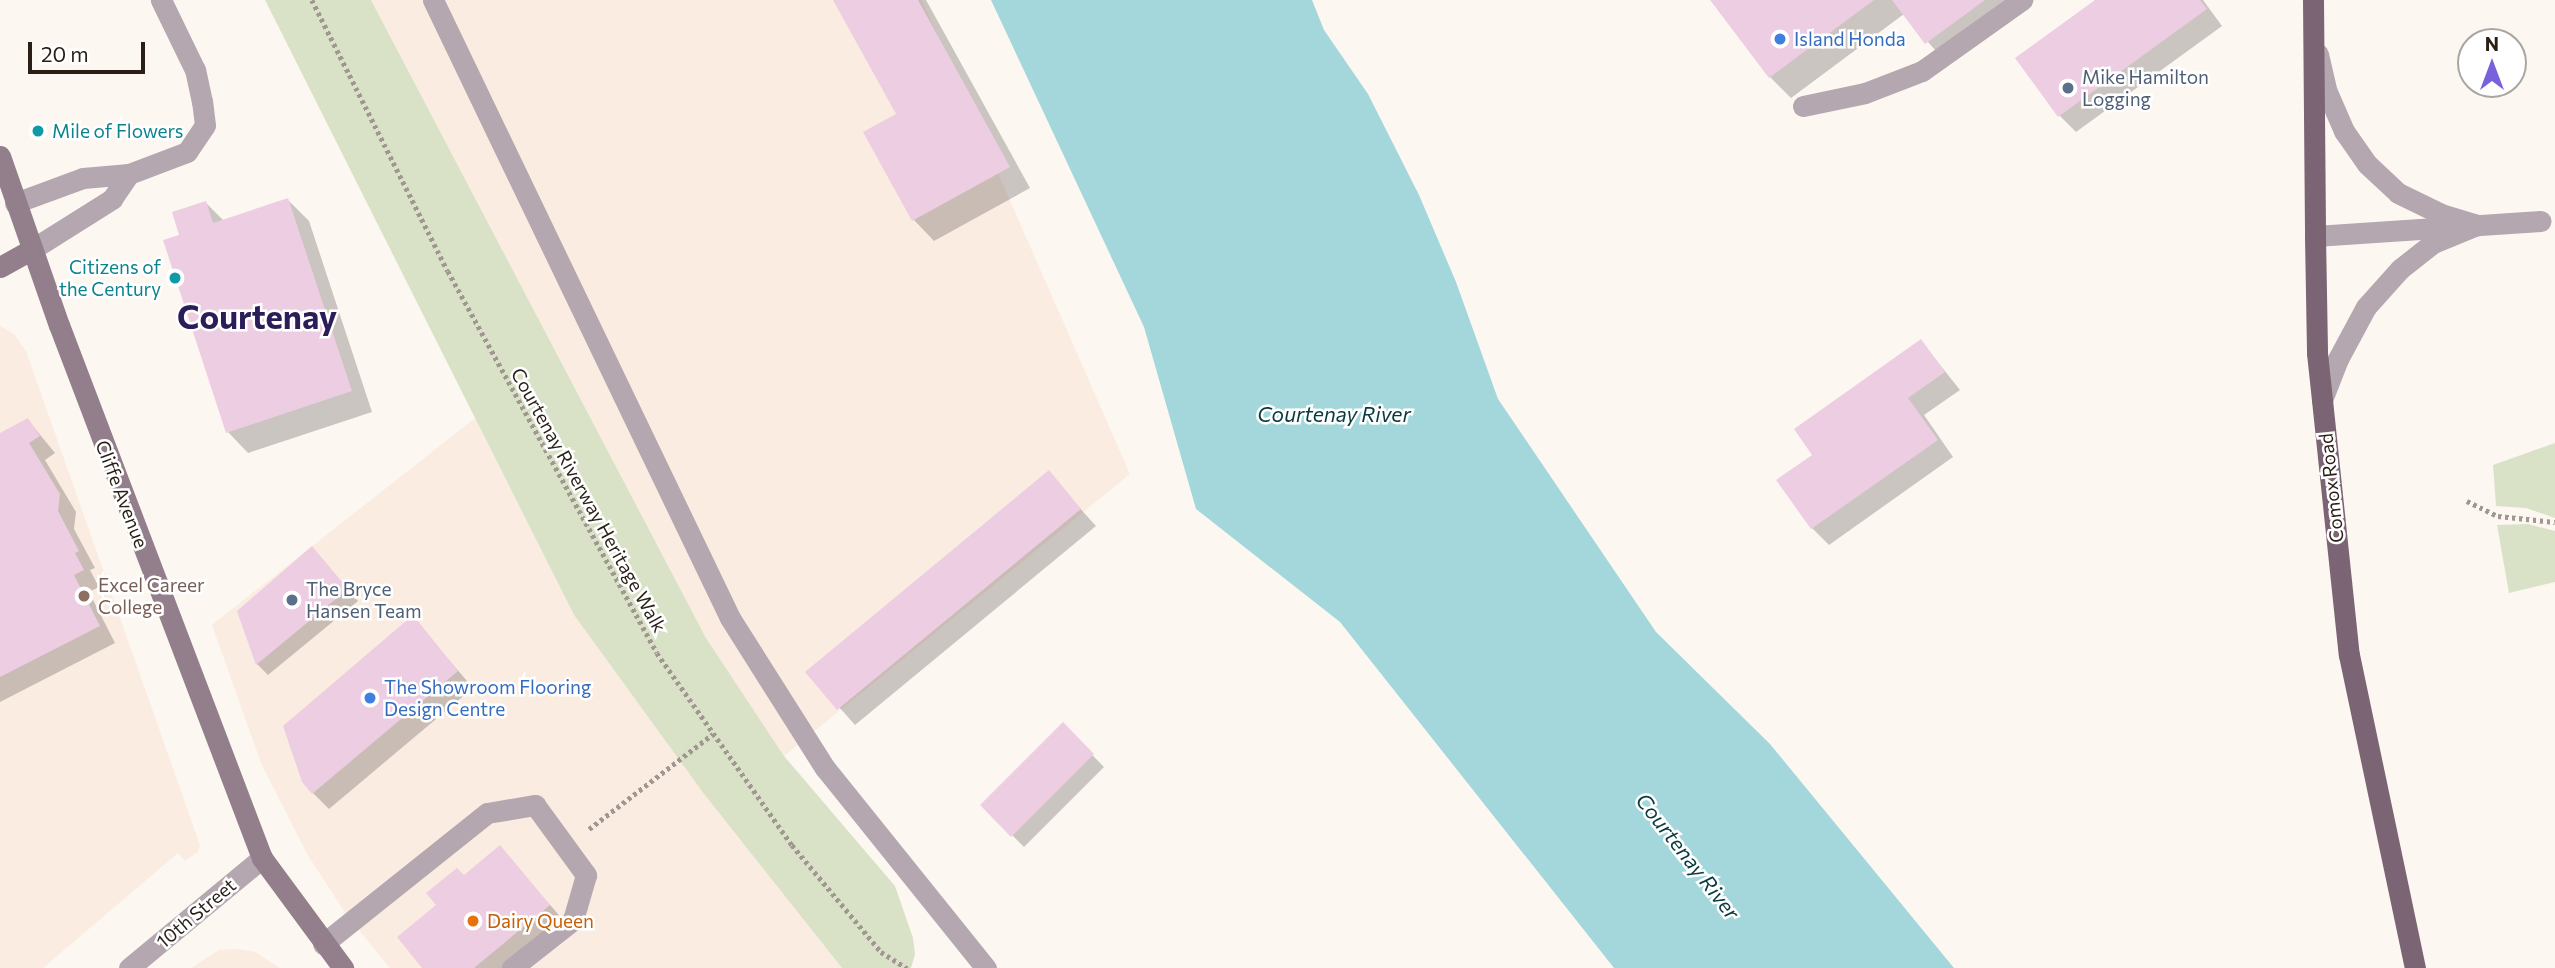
<!DOCTYPE html>
<html>
<head>
<meta charset="utf-8">
<style>
	body { margin:0 }
	#map { position:relative; width:2555px; height:968px; overflow:hidden; background:#fdf7f2; font-family:Commissioner,sans-serif }
	div>[style] { position:absolute }
	[style*='--x'] { left:calc(var(--x)*1px); top:calc(var(--y)*1px); width:calc(var(--w)*1px); rotate:calc(var(--a)*1deg) }
	.built>* { inset:0; background:#fbece1 }
	.green>* { inset:0; background:#d9e2c7 }
	.water>* { inset:0; background:#a3d7db }
	.shadow>* { inset:0; background:#0003 }
	.building>* { inset:0; background:#edcde1 }
	.path>* { height:4.5px; margin-top:-2.25px; transform-origin:0; background:repeating-linear-gradient(90deg,#9f9790 0 3.5px,transparent 0 7px) }
	.lane>* { height:21px; margin:-10.5px; padding:0 10.5px; transform-origin:10.5px; border-radius:10.5px; background:#b4a7af }
	.street>* { height:21px; margin:-10.5px; padding:0 10.5px; transform-origin:10.5px; border-radius:10.5px; background:#b4a7af }
	.secondary>* { height:21px; margin:-10.5px; padding:0 10.5px; transform-origin:10.5px; border-radius:10.5px; background:#937f8c }
	.primary>* { height:21px; margin:-10.5px; padding:0 10.5px; transform-origin:10.5px; border-radius:10.5px; background:#7b6473 }
	.dots>* { width:19px; height:19px; translate:-50% -50%; box-sizing:border-box; border:4px solid #fff; border-radius:50% }
	span { translate:-50% -50%; white-space:nowrap; text-align:center; line-height:1.15; -webkit-text-stroke:5px #fff; paint-order:stroke }
	.shop-label { font-size:19px; color:#366cbe }
	.left { translate:0 -50%; text-align:left }
	.service-label { font-size:19px; color:#4e5e75 }
	.culture-label { font-size:19px; color:#0d838f }
	.right { translate:-100% -50%; text-align:right }
	.street-label { font-size:19px; color:#2a1f17 }
	.education-label { font-size:19px; color:#785e54 }
	.food-label { font-size:19px; color:#c56008 }
	.water-label { font-size:21px; color:#083a3e; font-style:italic }
	.town-label { font-size:33px; color:#2b1e58; font-weight:700 }
	.north { position:absolute; left:2457px; top:28px; width:70px; height:70px; box-sizing:border-box; background:#fff; border:2px solid #aaa5a2; border-radius:50%; rotate:0deg; font-size:19px; font-weight:700; line-height:28px; text-align:center; color:#2a1f17 }
	.north::after { content:''; display:block; margin:auto; width:24px; height:32px; background:#7861db; clip-path:polygon(50% 0,100% 100%,50% 72%,0 100%) }
	.scale { position:absolute; left:28px; top:42px; width:117px; height:32px; box-sizing:border-box; border:4px solid #2a1f17; border-top:0; padding-left:9px; font-size:21px; line-height:24px; white-space:nowrap; color:#2a1f17; -webkit-text-stroke:5px #fff; paint-order:stroke }
</style>
</head>
<body>
<div id="map">
	<div class="built">
		<div style="clip-path:polygon(371px 0,922px 0,1130px 474px,784px 756px,706px 638px)"></div>
		<div style="clip-path:polygon(0 326px,14px 334px,26px 351px,200px 845px,198px 852px,185px 861px,178px 853px,43px 968px,0 968px)"></div>
		<div style="clip-path:polygon(475px 418px,574px 615px,704px 794px,842px 968px,390px 968px,346px 914px,307px 854px,261px 763px,212px 625px)"></div>
		<div style="clip-path:polygon(238px 949px,255px 952px,280px 968px,191px 968px,219px 950px)"></div>
	</div>
	<div class="green">
		<div style="clip-path:polygon(265px 0,371px 0,706px 638px,784px 756px,895px 886px,913px 938px,915px 954px,911px 968px,842px 968px,704px 794px,574px 615px)"></div>
		<div style="clip-path:polygon(2555px 443px,2555px 518px,2526px 508px,2496px 506px,2493px 465px)"></div>
		<div style="clip-path:polygon(2528px 524px,2555px 531px,2555px 582px,2509px 593px,2497px 525px)"></div>
	</div>
	<div class="water">
		<div style="clip-path:polygon(991px 0,1312px 0,1324px 30px,1368px 94px,1419px 195px,1456px 282px,1498px 399px,1656px 632px,1770px 744px,1954px 968px,1614px 968px,1340px 622px,1196px 509px,1144px 327px)"></div>
	</div>
	<div class="shadow">
		<div style="clip-path:polygon(835px 0,926px 0,1030px 188px,934px 241px,914px 220px,898px 114px)"></div>
		<div style="clip-path:polygon(1712px 0,2034px 0,1947px 64px,1904px 14px,1791px 98px,1770px 77px)"></div>
		<div style="clip-path:polygon(2097px 0,2203px 0,2222px 26px,2076px 132px,2060px 116px,2018px 59px)"></div>
		<div style="clip-path:polygon(288px 200px,309px 221px,372px 412px,248px 453px,228px 432px,182px 236px,206px 203px,224px 221px)"></div>
		<div style="clip-path:polygon(1921px 341px,1960px 390px,1924px 415px,1953px 457px,1829px 545px,1812px 528px,1814px 455px)"></div>
		<div style="clip-path:polygon(28px 420px,55px 453px,45px 460px,76px 512px,74px 529px,95px 568px,90px 570px,99px 587px,89px 592px,115px 643px,0 702px,0 435px)"></div>
		<div style="clip-path:polygon(1048px 473px,1096px 526px,855px 725px,808px 672px)"></div>
		<div style="clip-path:polygon(312px 549px,358px 601px,268px 675px,257px 664px,239px 611px)"></div>
		<div style="clip-path:polygon(413px 618px,473px 688px,329px 809px,313px 793px)"></div>
		<div style="clip-path:polygon(1063px 725px,1104px 767px,1024px 847px,982px 805px)"></div>
		<div style="clip-path:polygon(500px 848px,565px 922px,511px 968px,425px 968px,438px 905px,464px 877px)"></div>
	</div>
	<div class="building">
		<div style="clip-path:polygon(833px 0,918px 0,1010px 167px,912px 221px,863px 132px,896px 114px)"></div>
		<div style="clip-path:polygon(1710px 0,1874px 0,1769px 78px)"></div>
		<div style="clip-path:polygon(1892px 0,1985px 0,1925px 44px)"></div>
		<div style="clip-path:polygon(2095px 0,2200px 0,2207px 9px,2058px 117px,2015px 58px)"></div>
		<div style="clip-path:polygon(288px 198px,352px 391px,226px 433px,163px 240px,179px 235px,172px 212px,206px 201px,213px 223px)"></div>
		<div style="clip-path:polygon(1921px 339px,1945px 372px,1908px 398px,1938px 440px,1811px 529px,1776px 480px,1812px 455px,1794px 429px)"></div>
		<div style="clip-path:polygon(28px 418px,40px 436px,29px 443px,60px 494px,58px 511px,79px 551px,75px 553px,84px 570px,74px 575px,100px 626px,0 677px,0 433px)"></div>
		<div style="clip-path:polygon(1049px 470px,1081px 509px,837px 710px,805px 672px)"></div>
		<div style="clip-path:polygon(312px 546px,348px 589px,256px 665px,237px 611px)"></div>
		<div style="clip-path:polygon(413px 615px,458px 671px,312px 794px,302px 782px,283px 726px)"></div>
		<div style="clip-path:polygon(1063px 722px,1094px 754px,1011px 837px,980px 805px)"></div>
		<div style="clip-path:polygon(500px 845px,550px 905px,474px 968px,422px 968px,397px 937px,436px 905px,426px 893px,457px 868px,464px 875px)"></div>
	</div>
	<div class="path">
		<div style="--x:312;--y:0;--w:303;--a:63.4"></div>
		<div style="--x:448;--y:271;--w:435;--a:61.3"></div>
		<div style="--x:657;--y:653;--w:235;--a:54.9"></div>
		<div style="--x:792;--y:845;--w:139;--a:50.2"></div>
		<div style="--x:881;--y:952;--w:31;--a:32"></div>
		<div style="--x:2467;--y:501;--w:34;--a:26"></div>
		<div style="--x:2498;--y:516;--w:57;--a:6"></div>
		<div style="--x:589;--y:829;--w:156;--a:-37.5"></div>
	</div>
	<div class="lane">
		<div style="--x:433;--y:0;--w:686;--a:64.33"></div>
		<div style="--x:730;--y:618;--w:178;--a:57.7"></div>
		<div style="--x:825;--y:768;--w:257;--a:51.2"></div>
		<div style="--x:2318;--y:54;--w:39;--a:77"></div>
		<div style="--x:2327;--y:92;--w:43;--a:66.4"></div>
		<div style="--x:2344;--y:131;--w:40;--a:55.1"></div>
		<div style="--x:2367;--y:164;--w:42;--a:43.1"></div>
		<div style="--x:2398;--y:193;--w:48;--a:26"></div>
		<div style="--x:2441;--y:214;--w:38;--a:17"></div>
		<div style="--x:1803;--y:106;--w:63;--a:-11.8"></div>
		<div style="--x:1865;--y:93;--w:61;--a:-21.1"></div>
		<div style="--x:1922;--y:71;--w:123;--a:-35.4"></div>
		<div style="--x:15;--y:203;--w:72;--a:-20.2"></div>
		<div style="--x:83;--y:178;--w:46;--a:-5"></div>
		<div style="--x:129;--y:174;--w:62;--a:-20.8"></div>
		<div style="--x:187;--y:152;--w:32;--a:-56"></div>
		<div style="--x:205;--y:125;--w:23;--a:-97"></div>
		<div style="--x:202;--y:102;--w:33;--a:-102"></div>
		<div style="--x:195;--y:70;--w:78;--a:-115.9"></div>
		<div style="--x:2315;--y:236;--w:226;--a:-3.8"></div>
		<div style="--x:31;--y:250;--w:96;--a:-32.2"></div>
		<div style="--x:112;--y:199;--w:30;--a:-56"></div>
		<div style="--x:2322;--y:400;--w:44;--a:-68.7"></div>
		<div style="--x:2338;--y:359;--w:59;--a:-61.7"></div>
		<div style="--x:2366;--y:307;--w:51;--a:-48.2"></div>
		<div style="--x:2400;--y:269;--w:42;--a:-38.2"></div>
		<div style="--x:2433;--y:243;--w:48;--a:-22.2"></div>
		<div style="--x:323;--y:944;--w:210;--a:-38.6"></div>
		<div style="--x:487;--y:813;--w:49;--a:-9.5"></div>
		<div style="--x:535;--y:805;--w:87;--a:53.9"></div>
		<div style="--x:586;--y:875;--w:47;--a:106.1"></div>
		<div style="--x:573;--y:920;--w:78;--a:141.8"></div>
	</div>
	<div class="street">
		<div style="--x:129;--y:968;--w:173;--a:-39.6"></div>
	</div>
	<div class="secondary">
		<div style="--x:0;--y:156;--w:179;--a:70.8"></div>
		<div style="--x:59;--y:325;--w:570;--a:69.15"></div>
		<div style="--x:262;--y:858;--w:137;--a:53.6"></div>
		<div style="--x:0;--y:267;--w:35;--a:-29"></div>
	</div>
	<div class="primary">
		<div style="--x:2313;--y:0;--w:236;--a:89.5"></div>
		<div style="--x:2315;--y:236;--w:117;--a:89"></div>
		<div style="--x:2317;--y:353;--w:47;--a:83.9"></div>
		<div style="--x:2322;--y:400;--w:256;--a:84"></div>
		<div style="--x:2349;--y:655;--w:320;--a:78.1"></div>
	</div>
	<div class="dots">
		<div style="left:1780px;top:39px;background:#3f7fe0"></div>
		<div style="left:2068px;top:88px;background:#5c6f8a"></div>
		<div style="left:38px;top:131px;background:#0f9aa8"></div>
		<div style="left:175px;top:278px;background:#0f9aa8"></div>
		<div style="left:84px;top:596px;background:#8d6e63"></div>
		<div style="left:292px;top:600px;background:#5c6f8a"></div>
		<div style="left:370px;top:698px;background:#3f7fe0"></div>
		<div style="left:473px;top:921px;background:#e8710a"></div>
	</div>
	<div class="shop-label">
		<span class="left" style="left:1794px;top:39px">Island Honda</span>
		<span class="left" style="left:384px;top:698px">The Showroom Flooring<br>Design Centre</span>
	</div>
	<div class="service-label">
		<span class="left" style="left:2082px;top:88px">Mike Hamilton<br>Logging</span>
		<span class="left" style="left:306px;top:600px">The Bryce<br>Hansen Team</span>
	</div>
	<div class="culture-label">
		<span class="left" style="left:52px;top:131px">Mile of Flowers</span>
		<span class="right" style="left:161px;top:278px">Citizens of<br>the Century</span>
	</div>
	<div class="street-label">
		<span style="left:2331px;top:488px;rotate:-96deg">Comox Road</span>
		<span style="left:122px;top:494px;rotate:69deg">Cliffe Avenue</span>
		<span style="left:589px;top:500px;rotate:61deg">Courtenay Riverway Heritage Walk</span>
		<span style="left:196px;top:913px;rotate:-40deg">10th Street</span>
	</div>
	<div class="education-label">
		<span class="left" style="left:98px;top:596px">Excel Career<br>College</span>
	</div>
	<div class="food-label">
		<span class="left" style="left:487px;top:921px">Dairy Queen</span>
	</div>
	<div class="water-label">
		<span style="left:1334px;top:414px">Courtenay River</span>
		<span style="left:1688px;top:856px;rotate:52deg">Courtenay River</span>
	</div>
	<div class="town-label">
		<span style="left:257px;top:316px">Courtenay</span>
	</div>
	<div class="north">N</div>
	<div class="scale">20 m</div>
</div>
</body>
</html>
